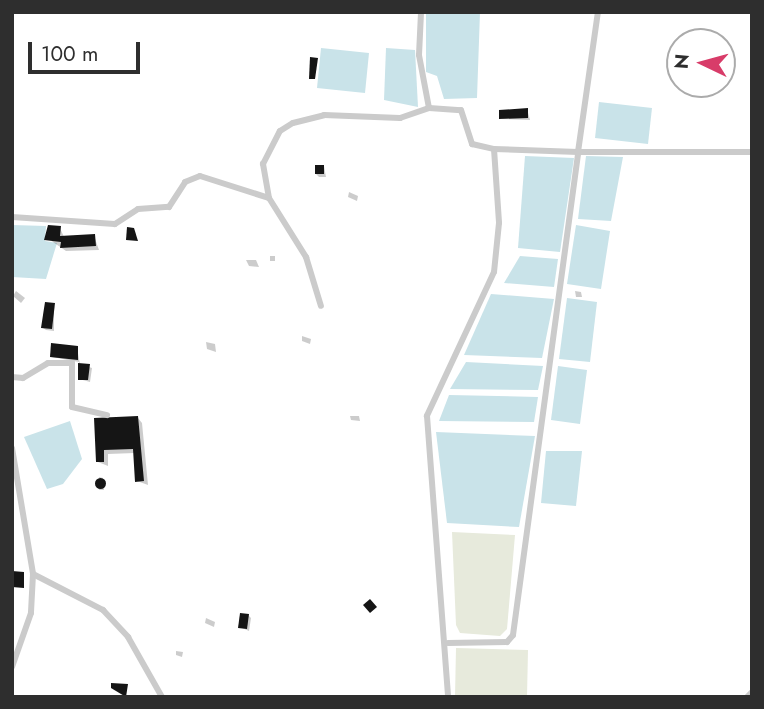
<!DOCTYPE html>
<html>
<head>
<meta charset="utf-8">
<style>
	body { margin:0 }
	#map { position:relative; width:764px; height:709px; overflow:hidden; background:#fff; font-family:Jost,sans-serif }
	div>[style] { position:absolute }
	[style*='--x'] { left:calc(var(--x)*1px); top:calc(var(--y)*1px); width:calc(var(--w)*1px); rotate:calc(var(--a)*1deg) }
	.green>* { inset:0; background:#e7eadc }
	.water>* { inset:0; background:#c9e3e9 }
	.shadow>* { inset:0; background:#0003 }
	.building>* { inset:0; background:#151515 }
	.round { border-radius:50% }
	.minor>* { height:6px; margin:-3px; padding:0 3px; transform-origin:3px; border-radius:3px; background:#cbcbcb }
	span { translate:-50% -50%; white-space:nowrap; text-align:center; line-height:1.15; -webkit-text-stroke:7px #fff; paint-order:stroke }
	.frame { position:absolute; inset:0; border:14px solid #2e2e2e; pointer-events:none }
	.north { position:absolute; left:666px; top:28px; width:70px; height:70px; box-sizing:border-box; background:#fff; border:2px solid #ababab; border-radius:50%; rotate:275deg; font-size:19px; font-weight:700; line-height:28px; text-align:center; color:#2e2e2e }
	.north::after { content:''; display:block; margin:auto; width:24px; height:32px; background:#d83c69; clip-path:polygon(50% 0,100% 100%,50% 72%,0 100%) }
	.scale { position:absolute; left:28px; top:42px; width:112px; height:32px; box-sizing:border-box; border:4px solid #2e2e2e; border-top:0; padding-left:9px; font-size:21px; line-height:24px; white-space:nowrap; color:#2e2e2e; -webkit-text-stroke:5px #fff; paint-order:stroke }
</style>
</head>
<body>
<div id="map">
	<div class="green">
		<div style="clip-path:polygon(452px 532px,515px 535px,507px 629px,500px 636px,460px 633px,456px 625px)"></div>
		<div style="clip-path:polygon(456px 648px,528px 650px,527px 697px,455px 697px)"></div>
	</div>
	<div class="water">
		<div style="clip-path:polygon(426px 12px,480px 12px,477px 98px,444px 99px,437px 76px,426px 72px)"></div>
		<div style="clip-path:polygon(321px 48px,369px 53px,365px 93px,317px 88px)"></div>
		<div style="clip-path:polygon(386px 48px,415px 50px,418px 107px,384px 100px)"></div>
		<div style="clip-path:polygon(599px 102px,652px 108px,648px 144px,595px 138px)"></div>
		<div style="clip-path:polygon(525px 156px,574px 158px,560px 252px,518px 248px)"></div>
		<div style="clip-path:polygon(586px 156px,623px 157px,611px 221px,578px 219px)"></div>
		<div style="clip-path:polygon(12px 225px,46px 226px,45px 241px,57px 243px,46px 279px,12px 277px)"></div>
		<div style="clip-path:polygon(576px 225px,610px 231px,601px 289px,567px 284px)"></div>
		<div style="clip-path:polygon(520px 256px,558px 259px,554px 287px,504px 283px)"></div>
		<div style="clip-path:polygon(491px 294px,554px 299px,542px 358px,464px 355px)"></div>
		<div style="clip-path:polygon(567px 298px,597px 302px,590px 362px,559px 359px)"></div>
		<div style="clip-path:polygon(466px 362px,543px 366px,538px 390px,450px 389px)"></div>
		<div style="clip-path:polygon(558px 366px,587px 370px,580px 424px,551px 420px)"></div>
		<div style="clip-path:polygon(449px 395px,538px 397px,534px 422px,439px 421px)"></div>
		<div style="clip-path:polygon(70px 421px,82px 459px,63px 484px,47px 489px,24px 437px)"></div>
		<div style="clip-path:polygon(436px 432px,535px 436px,519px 527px,447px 523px)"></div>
		<div style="clip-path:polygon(546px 451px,582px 451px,576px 506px,541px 503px)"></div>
	</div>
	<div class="shadow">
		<div style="clip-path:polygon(527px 109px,530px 120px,501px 119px)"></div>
		<div style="clip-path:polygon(324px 166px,326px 177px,319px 177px,316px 174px)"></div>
		<div style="clip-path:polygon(349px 192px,358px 196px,357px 201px,348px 197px)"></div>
		<div style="clip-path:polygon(60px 228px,64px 237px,94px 236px,99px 250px,66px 251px,50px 240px)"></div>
		<div style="clip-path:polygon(270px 256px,275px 256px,275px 261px,270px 261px)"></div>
		<div style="clip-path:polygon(246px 260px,256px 260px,259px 267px,249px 266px)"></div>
		<div style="clip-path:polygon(16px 291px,25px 298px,21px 303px,13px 296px)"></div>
		<div style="clip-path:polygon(575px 291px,581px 292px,582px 297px,576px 297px)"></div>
		<div style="clip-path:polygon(54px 305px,54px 331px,46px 330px,43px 328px)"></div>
		<div style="clip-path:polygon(302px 336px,311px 339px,310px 344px,302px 341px)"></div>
		<div style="clip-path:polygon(206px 342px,215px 344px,216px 352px,207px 349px)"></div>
		<div style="clip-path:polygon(77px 348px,80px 364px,92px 368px,90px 382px,79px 379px,79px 362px,52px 357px)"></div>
		<div style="clip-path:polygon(350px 416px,359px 416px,360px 421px,351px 420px)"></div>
		<div style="clip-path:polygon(138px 418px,142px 423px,148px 485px,137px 481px,135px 453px,108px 454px,108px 466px,98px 462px,95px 420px)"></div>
		<div style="clip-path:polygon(99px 477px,103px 478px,104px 490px,99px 490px)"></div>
		<div style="clip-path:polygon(248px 615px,251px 618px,249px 631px,240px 627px)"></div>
		<div style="clip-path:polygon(206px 618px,215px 622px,214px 627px,205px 623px)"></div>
		<div style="clip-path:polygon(176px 651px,183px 652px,182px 657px,176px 655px)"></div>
	</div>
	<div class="building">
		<div style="clip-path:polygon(310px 57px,318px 58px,315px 79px,309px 79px)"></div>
		<div style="clip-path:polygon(528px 108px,528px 118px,499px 119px,499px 110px)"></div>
		<div style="clip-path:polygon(315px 165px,324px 165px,324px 174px,315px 174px)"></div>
		<div style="clip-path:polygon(48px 225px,61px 226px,60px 236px,95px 234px,96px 246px,60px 248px,61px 242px,44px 240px)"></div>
		<div style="clip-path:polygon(127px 227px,134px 228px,138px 241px,126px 240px)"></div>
		<div style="clip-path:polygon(45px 302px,55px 303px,52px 329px,41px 328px)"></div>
		<div style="clip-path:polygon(51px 343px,78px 346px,78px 360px,50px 357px)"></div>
		<div style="clip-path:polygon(78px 363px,90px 364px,88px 380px,78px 380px)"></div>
		<div style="clip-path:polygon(138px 416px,144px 481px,135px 482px,133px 449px,104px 450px,104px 462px,96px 462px,94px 418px)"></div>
		<div class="round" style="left:94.5px;top:477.5px;width:11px;height:11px"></div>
		<div style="clip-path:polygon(12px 571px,24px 572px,24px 588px,12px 587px)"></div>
		<div style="clip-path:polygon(370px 599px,377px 607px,370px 613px,363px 605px)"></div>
		<div style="clip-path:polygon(240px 613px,249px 614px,247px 629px,238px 628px)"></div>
		<div style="clip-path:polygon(111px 683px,128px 684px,126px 697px,111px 688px)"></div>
	</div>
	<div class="minor">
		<div style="--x:429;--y:108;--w:32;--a:4"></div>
		<div style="--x:461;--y:110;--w:36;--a:72"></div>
		<div style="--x:472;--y:144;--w:23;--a:13"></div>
		<div style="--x:494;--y:149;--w:74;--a:86.1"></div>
		<div style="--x:499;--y:223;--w:49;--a:95.8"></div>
		<div style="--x:494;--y:272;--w:159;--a:115"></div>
		<div style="--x:427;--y:416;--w:282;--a:85.7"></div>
		<div style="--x:494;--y:149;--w:84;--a:2"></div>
		<div style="--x:578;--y:152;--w:141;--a:-81.9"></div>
		<div style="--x:269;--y:198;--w:70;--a:57.9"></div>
		<div style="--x:306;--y:257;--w:51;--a:73"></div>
		<div style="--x:12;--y:217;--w:103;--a:3.9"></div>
		<div style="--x:115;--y:224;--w:27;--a:-33"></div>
		<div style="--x:138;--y:209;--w:31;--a:-4"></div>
		<div style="--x:169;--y:207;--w:30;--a:-57"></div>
		<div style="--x:185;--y:182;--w:16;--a:-22"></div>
		<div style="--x:200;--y:176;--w:72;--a:17.7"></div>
		<div style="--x:269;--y:198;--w:35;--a:-100"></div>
		<div style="--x:263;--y:164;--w:37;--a:-63"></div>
		<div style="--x:280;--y:131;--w:15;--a:-32"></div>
		<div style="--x:293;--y:123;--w:32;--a:-14"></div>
		<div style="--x:324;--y:115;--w:76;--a:2.3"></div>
		<div style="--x:400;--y:118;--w:31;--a:-19"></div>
		<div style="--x:429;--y:108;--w:54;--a:-100.7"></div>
		<div style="--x:419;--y:55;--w:43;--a:-87.3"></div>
		<div style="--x:12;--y:377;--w:11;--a:5"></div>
		<div style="--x:23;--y:378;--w:29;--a:-31"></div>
		<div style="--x:48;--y:363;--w:24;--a:0"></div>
		<div style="--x:72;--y:363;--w:44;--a:90"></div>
		<div style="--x:72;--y:407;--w:36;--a:13"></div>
		<div style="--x:12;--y:448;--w:128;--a:80.5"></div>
		<div style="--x:33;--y:574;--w:39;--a:93"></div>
		<div style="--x:31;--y:613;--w:57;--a:109.4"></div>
		<div style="--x:33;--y:574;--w:79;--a:27.2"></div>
		<div style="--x:103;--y:610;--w:37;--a:47"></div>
		<div style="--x:128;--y:637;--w:69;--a:60.5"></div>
		<div style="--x:448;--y:643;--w:59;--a:-1"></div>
		<div style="--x:507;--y:642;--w:9;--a:-49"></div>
		<div style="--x:513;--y:635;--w:487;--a:-82.3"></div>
		<div style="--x:578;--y:152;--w:174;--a:0"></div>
		<div style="--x:747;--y:697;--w:7;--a:-45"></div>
	</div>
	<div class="frame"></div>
	<div class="north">N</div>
	<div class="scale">100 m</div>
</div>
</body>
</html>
